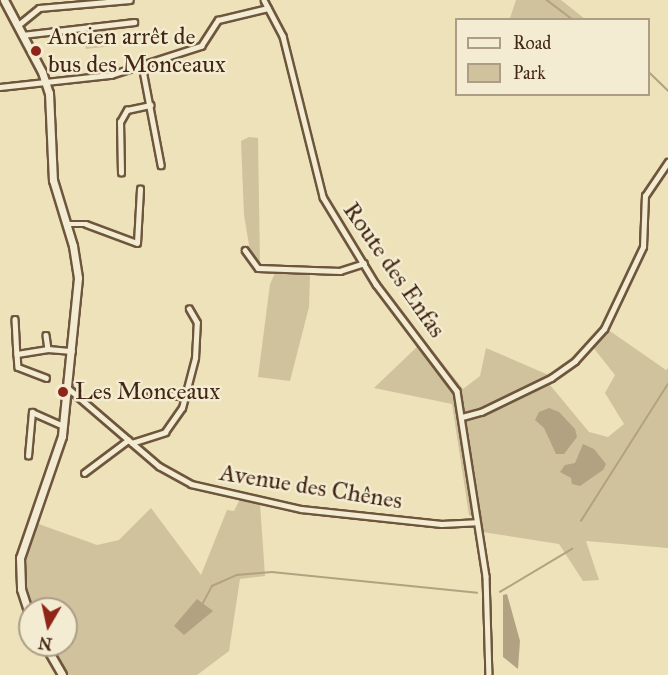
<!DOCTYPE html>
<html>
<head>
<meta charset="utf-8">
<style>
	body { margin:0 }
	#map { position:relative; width:668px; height:675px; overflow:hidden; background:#ede2b9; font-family:"IM FELL Great Primer",serif }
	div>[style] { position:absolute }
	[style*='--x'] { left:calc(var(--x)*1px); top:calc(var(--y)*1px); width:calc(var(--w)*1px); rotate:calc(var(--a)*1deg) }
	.green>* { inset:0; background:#d0c29d }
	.water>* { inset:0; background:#b3a281 }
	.stream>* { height:1.5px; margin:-0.75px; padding:0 0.75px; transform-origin:0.75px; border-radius:0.75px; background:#b3a281 }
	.roads { filter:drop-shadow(2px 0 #6e563d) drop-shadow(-2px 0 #6e563d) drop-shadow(0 2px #6e563d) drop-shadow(0 -2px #6e563d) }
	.street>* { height:4.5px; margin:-2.25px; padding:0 2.25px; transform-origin:2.25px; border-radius:2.25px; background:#f3ecd2 }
	.secondary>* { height:7px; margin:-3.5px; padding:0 3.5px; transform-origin:3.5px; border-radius:3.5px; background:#f3ecd2 }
	.dots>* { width:16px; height:16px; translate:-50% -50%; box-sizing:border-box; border:3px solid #f3ecd2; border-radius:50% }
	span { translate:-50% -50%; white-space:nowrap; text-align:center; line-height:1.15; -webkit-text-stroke:5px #f3ecd2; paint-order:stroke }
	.poi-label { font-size:24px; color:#432714 }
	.left { translate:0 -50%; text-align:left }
	.street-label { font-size:24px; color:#432714 }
	.legend { position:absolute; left:455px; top:18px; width:195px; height:78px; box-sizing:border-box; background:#f3ecd2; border:2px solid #ad9d86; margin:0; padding:8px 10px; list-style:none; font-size:18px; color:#432714 }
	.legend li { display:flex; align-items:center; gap:12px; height:30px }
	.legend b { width:30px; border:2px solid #ad9d86 }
	.north { position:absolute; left:18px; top:597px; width:60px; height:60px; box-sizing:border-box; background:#f3ecd2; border:2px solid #ad9d86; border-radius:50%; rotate:189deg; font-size:16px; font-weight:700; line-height:24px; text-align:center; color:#432714 }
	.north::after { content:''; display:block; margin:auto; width:21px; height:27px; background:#8f2418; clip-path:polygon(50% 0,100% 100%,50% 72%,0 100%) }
</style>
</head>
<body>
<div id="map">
	<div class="green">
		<div style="clip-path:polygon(516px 0,561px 0,585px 19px,513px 19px,510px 18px)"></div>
		<div style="clip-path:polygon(111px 29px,113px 46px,86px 49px,85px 41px,99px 39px,98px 30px)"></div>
		<div style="clip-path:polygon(249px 137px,258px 138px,260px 266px,252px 263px,244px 215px,241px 141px)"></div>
		<div style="clip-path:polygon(276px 271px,308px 271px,310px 276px,309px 307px,290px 381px,258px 377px,270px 284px)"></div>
		<div style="clip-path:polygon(607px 329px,666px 370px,668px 368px,668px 548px,586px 541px,599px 580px,583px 581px,559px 544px,482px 532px,480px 519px,469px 515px,452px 404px,374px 388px,419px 345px,428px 345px,463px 389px,480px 376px,486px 348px,558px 379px,550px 385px,589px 432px,608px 437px,624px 424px,605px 393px,615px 375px,592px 346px)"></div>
		<div style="clip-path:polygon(240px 499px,260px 504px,265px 576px,240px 579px,229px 651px,197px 675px,66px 675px,50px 645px,66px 645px,66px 609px,31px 609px,27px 598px,24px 558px,36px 523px,97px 545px,119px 540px,151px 508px,201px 575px,227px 510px,234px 511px)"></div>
	</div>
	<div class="water">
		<div style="clip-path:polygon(549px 408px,559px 412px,575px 429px,577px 437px,564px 454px,556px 454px,544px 428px,535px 420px,539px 412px)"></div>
		<div style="clip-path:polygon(583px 444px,594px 449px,606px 464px,603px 470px,580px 486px,572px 484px,571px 478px,560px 472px,565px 465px,575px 463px)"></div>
		<div style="clip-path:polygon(507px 594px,520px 641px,518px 669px,503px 657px,503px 595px)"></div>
		<div style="clip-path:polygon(197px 599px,213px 611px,184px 635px,174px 626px)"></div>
	</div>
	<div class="stream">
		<div style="--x:547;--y:0;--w:34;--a:37"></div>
		<div style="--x:648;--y:71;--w:28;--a:44"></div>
		<div style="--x:581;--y:521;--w:162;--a:-57.6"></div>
		<div style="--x:500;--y:592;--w:84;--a:-30.8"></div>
		<div style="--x:203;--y:603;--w:19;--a:-62"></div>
		<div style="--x:212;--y:586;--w:27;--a:-24"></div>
		<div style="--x:237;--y:575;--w:35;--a:-5"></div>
		<div style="--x:272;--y:572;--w:206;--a:5.8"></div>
	</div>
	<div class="roads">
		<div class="street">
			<div style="--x:264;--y:0;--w:41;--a:62.2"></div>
			<div style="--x:283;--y:36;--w:166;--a:76"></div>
			<div style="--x:323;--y:197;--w:102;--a:58.7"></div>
			<div style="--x:376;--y:284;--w:134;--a:52.9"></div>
			<div style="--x:457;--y:391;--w:187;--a:81.1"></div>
			<div style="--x:486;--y:576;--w:99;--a:88.3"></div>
			<div style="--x:17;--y:26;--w:28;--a:-39"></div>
			<div style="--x:39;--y:8;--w:91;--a:-5"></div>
			<div style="--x:22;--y:35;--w:113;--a:-6.6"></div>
			<div style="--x:142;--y:65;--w:102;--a:79.2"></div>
			<div style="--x:0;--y:87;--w:112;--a:-6.2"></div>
			<div style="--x:111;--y:75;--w:95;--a:-17.9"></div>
			<div style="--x:201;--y:46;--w:31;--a:-57"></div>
			<div style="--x:218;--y:20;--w:51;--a:-13.5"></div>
			<div style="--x:121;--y:173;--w:51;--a:-91.1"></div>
			<div style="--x:120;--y:122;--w:14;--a:-60"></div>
			<div style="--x:127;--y:110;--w:24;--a:-12"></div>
			<div style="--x:66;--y:224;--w:20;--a:0"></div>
			<div style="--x:86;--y:224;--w:54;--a:20.4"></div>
			<div style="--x:137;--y:243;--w:54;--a:-86.8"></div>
			<div style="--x:245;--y:250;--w:22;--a:54"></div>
			<div style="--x:258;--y:268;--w:82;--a:2.1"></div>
			<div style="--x:340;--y:271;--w:25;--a:-18"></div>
			<div style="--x:15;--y:319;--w:35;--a:87"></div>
			<div style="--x:17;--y:354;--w:31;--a:-9"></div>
			<div style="--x:48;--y:349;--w:24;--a:5"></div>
			<div style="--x:46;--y:335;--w:14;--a:82"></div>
			<div style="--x:17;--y:354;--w:13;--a:86"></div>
			<div style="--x:18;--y:367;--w:30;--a:21"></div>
			<div style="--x:68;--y:388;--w:120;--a:40.6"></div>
			<div style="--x:159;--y:466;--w:37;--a:29"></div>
			<div style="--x:191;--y:484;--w:113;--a:12.8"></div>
			<div style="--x:301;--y:509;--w:141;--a:6.1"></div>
			<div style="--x:441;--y:524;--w:35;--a:-3"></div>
			<div style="--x:150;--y:392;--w:36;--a:8"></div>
			<div style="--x:462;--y:417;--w:20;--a:-15"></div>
			<div style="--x:481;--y:412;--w:78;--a:-25.9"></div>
			<div style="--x:551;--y:378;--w:29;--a:-35"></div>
			<div style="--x:575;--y:361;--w:43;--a:-47.8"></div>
			<div style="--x:604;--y:329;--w:91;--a:-64.6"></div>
			<div style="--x:643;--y:247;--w:51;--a:-87.8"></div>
			<div style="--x:645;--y:196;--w:41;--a:-55.9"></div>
			<div style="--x:132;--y:443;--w:35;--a:-18"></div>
			<div style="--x:165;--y:432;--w:29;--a:-55"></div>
			<div style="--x:182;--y:408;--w:52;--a:-75.4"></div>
			<div style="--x:195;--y:358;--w:35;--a:-87"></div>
			<div style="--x:197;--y:323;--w:16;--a:-120"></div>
			<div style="--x:28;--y:456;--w:44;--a:-84.8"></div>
			<div style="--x:32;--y:412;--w:34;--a:24"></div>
			<div style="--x:84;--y:473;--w:55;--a:-36.9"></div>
		</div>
		<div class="secondary">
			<div style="--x:4;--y:0;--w:81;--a:62.2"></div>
			<div style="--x:42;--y:72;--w:22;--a:72"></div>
			<div style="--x:49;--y:93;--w:87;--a:87.4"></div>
			<div style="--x:53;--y:180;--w:69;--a:73.1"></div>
			<div style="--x:73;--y:246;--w:32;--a:81"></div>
			<div style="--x:78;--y:278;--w:159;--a:95.8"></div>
			<div style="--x:62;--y:436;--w:129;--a:109"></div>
			<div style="--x:20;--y:558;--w:31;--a:88"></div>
			<div style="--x:21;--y:589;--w:29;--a:72"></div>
			<div style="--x:45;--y:645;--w:34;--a:60"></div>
		</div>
	</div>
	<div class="dots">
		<div style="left:36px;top:51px;background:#8f2418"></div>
		<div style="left:63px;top:392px;background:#8f2418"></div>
	</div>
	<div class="poi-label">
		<span class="left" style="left:48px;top:51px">Ancien arrêt de<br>bus des Monceaux</span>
		<span class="left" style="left:75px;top:392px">Les Monceaux</span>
	</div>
	<div class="street-label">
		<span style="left:394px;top:270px;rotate:55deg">Route des Enfas</span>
		<span style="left:311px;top:487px;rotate:9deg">Avenue des Chênes</span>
	</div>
	<ul class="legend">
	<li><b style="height:8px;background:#f3ecd2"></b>Road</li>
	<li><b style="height:16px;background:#d0c29d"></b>Park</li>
	</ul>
	<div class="north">N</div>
</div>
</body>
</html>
